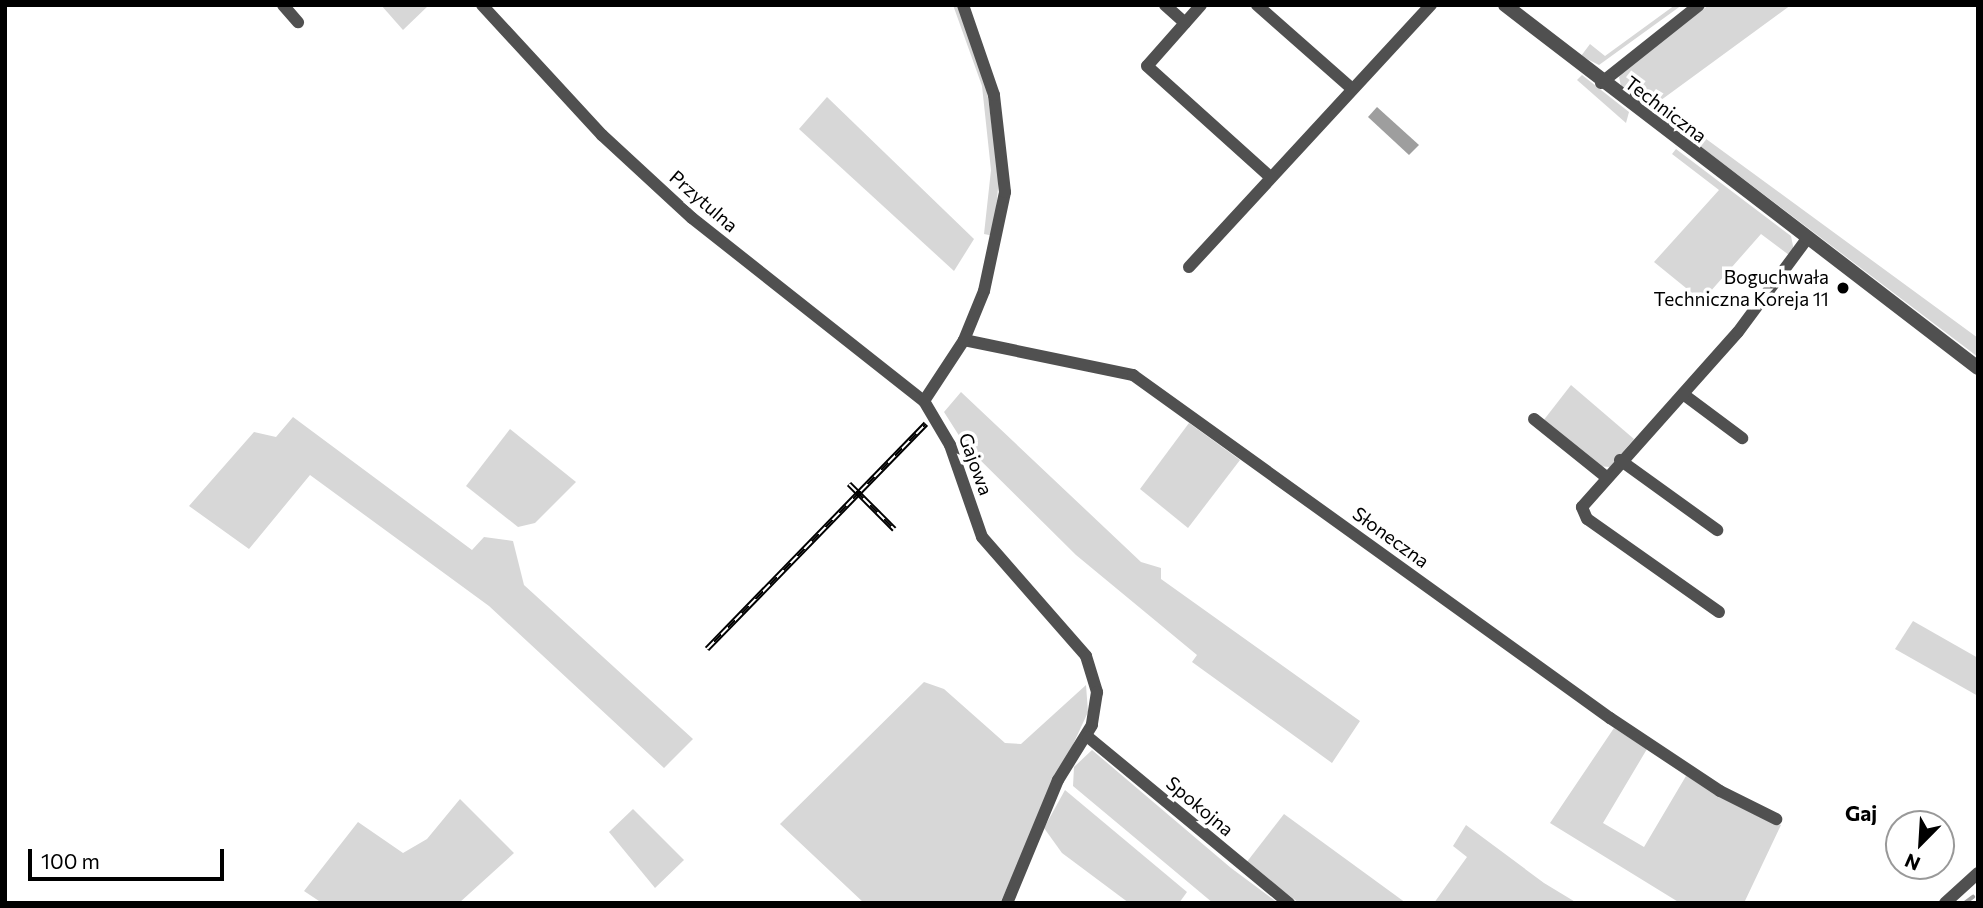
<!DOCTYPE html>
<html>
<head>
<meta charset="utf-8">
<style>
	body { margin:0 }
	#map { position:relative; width:1983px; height:908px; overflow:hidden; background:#fff; font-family:Commissioner,sans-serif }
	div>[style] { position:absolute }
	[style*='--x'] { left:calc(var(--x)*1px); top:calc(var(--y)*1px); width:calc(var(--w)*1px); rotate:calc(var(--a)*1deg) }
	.green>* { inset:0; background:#d7d7d7 }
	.water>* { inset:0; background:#9e9e9e }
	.stream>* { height:3.5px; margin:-1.75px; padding:0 1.75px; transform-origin:1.75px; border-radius:1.75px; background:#9e9e9e }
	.minor>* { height:12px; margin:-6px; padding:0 6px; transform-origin:6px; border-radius:6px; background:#505050 }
	.tertiary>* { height:14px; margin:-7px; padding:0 7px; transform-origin:7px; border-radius:7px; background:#505050 }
	.rail>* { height:6px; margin-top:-3px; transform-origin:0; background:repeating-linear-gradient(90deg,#fff 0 10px,#000 0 20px); box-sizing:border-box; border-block:2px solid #000 }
	.dots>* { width:19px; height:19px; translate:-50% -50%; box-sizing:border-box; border:4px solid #fff; border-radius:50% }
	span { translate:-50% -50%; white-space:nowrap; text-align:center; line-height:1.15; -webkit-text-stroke:7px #fff; paint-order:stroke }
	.street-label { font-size:19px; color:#000 }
	.poi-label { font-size:19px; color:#000 }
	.right { translate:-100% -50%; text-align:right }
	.neighbourhood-label { font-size:21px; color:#000; font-weight:700 }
	.frame { position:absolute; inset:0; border:7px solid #000; pointer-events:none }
	.north { position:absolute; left:1885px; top:810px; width:70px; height:70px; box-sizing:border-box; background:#fff; border:2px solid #999; border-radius:50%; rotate:204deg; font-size:19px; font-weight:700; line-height:28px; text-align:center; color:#000 }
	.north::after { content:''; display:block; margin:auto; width:24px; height:32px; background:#000; clip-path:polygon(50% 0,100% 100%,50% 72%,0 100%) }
	.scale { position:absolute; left:28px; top:849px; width:196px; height:32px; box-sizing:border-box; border:4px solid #000; border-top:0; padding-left:9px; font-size:21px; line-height:24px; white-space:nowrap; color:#000; -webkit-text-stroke:5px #fff; paint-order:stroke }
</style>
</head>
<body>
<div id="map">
	<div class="green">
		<div style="clip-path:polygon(381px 5px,429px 5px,403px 30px)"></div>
		<div style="clip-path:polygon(953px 5px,960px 5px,983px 63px,999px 176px,994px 236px,984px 234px,991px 170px,982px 86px)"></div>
		<div style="clip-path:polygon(1675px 5px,1682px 5px,1599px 65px,1581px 56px,1590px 44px,1605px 56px)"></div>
		<div style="clip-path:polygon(1709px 5px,1791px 5px,1657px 103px,1978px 338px,1978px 357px,1621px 86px,1619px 77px,1628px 64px)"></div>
		<div style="clip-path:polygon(1582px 75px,1629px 112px,1626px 123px,1577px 80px)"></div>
		<div style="clip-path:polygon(827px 97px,974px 239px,954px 271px,799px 129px)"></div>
		<div style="clip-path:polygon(1676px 149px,1791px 236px,1794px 251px,1789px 255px,1761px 234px,1702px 301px,1654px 262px,1719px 190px,1672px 154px)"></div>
		<div style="clip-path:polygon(1571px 385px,1634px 439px,1610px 467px,1596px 466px,1543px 421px)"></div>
		<div style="clip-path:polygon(961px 392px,1141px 562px,1161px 568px,1161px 579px,1360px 721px,1332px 763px,1192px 662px,1197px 655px,1076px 555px,965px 445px,944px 412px)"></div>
		<div style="clip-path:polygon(293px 417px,472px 550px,484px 537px,513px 541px,524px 585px,693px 739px,664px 768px,489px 606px,310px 475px,249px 549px,189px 506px,254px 432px,276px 437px)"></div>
		<div style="clip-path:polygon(1189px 423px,1240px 460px,1188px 528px,1140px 489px)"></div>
		<div style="clip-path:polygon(510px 429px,576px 482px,535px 523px,518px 527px,466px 486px)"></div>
		<div style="clip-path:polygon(1913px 621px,1978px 658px,1978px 696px,1895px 649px)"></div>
		<div style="clip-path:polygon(924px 682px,944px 689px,1005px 743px,1021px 744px,1086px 685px,1088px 712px,1000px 903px,864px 903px,780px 824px)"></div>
		<div style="clip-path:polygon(1614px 728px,1647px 749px,1603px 823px,1644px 847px,1686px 776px,1781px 825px,1744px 903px,1680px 903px,1550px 823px)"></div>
		<div style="clip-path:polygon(1092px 750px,1231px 868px,1278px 903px,1213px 903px,1073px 786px,1074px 767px)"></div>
		<div style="clip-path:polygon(1065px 790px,1187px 892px,1179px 903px,1129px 903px,1062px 853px,1044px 828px)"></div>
		<div style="clip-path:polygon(460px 799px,514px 853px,459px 903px,322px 903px,304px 891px,358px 822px,403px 853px,427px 839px)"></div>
		<div style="clip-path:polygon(633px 809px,684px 860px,655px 888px,609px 832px)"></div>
		<div style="clip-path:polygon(1284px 814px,1406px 903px,1299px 903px,1246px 863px)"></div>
		<div style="clip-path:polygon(1466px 825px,1544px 883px,1577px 903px,1434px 903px,1467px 857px,1453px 846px)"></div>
	</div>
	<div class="water">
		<div style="clip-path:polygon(1377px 107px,1419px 145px,1409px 155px,1368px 117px)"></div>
	</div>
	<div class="stream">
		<div style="--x:1965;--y:903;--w:10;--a:-37"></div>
	</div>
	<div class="minor">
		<div style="--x:283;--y:5;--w:23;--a:49"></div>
		<div style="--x:482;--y:5;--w:177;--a:47.3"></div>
		<div style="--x:602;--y:135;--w:122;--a:42.7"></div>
		<div style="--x:692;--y:218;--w:295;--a:38.3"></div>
		<div style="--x:924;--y:401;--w:51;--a:59.4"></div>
		<div style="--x:950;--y:445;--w:97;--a:70.8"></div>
		<div style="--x:982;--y:537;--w:158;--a:48.8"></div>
		<div style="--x:1086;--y:656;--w:38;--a:73"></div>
		<div style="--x:1097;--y:692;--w:33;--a:99"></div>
		<div style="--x:1092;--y:725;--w:65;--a:121.7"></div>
		<div style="--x:1058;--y:780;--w:133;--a:112.5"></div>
		<div style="--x:1165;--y:5;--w:27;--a:42"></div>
		<div style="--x:1201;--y:5;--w:81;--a:131.5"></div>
		<div style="--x:1147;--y:66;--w:164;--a:42"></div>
		<div style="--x:1257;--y:5;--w:124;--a:41.4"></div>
		<div style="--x:1601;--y:83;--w:125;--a:-38.5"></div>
		<div style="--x:1189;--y:267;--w:357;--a:-47.3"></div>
		<div style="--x:964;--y:340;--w:173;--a:11.7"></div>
		<div style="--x:1133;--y:375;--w:588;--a:35.72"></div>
		<div style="--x:1610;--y:718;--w:132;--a:33.6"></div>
		<div style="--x:1720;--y:791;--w:63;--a:26.6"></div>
		<div style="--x:1683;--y:394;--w:74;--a:36.7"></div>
		<div style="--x:924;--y:401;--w:73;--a:-56.7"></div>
		<div style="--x:964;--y:340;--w:53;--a:-67.8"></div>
		<div style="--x:984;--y:291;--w:101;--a:-78"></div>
		<div style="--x:1005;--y:192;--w:98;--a:-96.5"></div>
		<div style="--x:994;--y:95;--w:95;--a:-109"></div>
		<div style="--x:1534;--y:419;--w:91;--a:38.8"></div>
		<div style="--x:1620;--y:460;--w:120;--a:35.8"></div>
		<div style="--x:1719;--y:612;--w:161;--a:-144.8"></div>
		<div style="--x:1587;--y:519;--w:13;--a:-113"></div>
		<div style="--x:1582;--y:507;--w:234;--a:-48.3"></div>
		<div style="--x:1738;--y:332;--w:114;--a:-53.5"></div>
		<div style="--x:1088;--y:737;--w:261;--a:39.6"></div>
		<div style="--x:1945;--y:903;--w:45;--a:-42.3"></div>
	</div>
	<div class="tertiary">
		<div style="--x:1505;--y:5;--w:596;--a:37.5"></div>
	</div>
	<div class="rail">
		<div style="--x:849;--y:484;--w:64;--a:45"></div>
		<div style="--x:707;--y:649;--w:314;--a:-45.8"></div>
	</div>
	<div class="dots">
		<div style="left:1843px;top:288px;background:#000"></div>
	</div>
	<div class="street-label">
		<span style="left:1666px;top:109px;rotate:37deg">Techniczna</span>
		<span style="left:704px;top:201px;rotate:41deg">Przytulna</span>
		<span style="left:976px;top:464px;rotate:70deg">Gajowa</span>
		<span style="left:1391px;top:537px;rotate:36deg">Słoneczna</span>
		<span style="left:1200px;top:806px;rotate:40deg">Spokojna</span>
	</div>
	<div class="poi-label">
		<span class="right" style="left:1829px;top:288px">Boguchwała<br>Techniczna Koreja 11</span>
	</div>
	<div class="neighbourhood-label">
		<span style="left:1861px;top:813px">Gaj</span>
	</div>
	<div class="frame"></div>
	<div class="north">N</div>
	<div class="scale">100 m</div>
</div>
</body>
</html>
